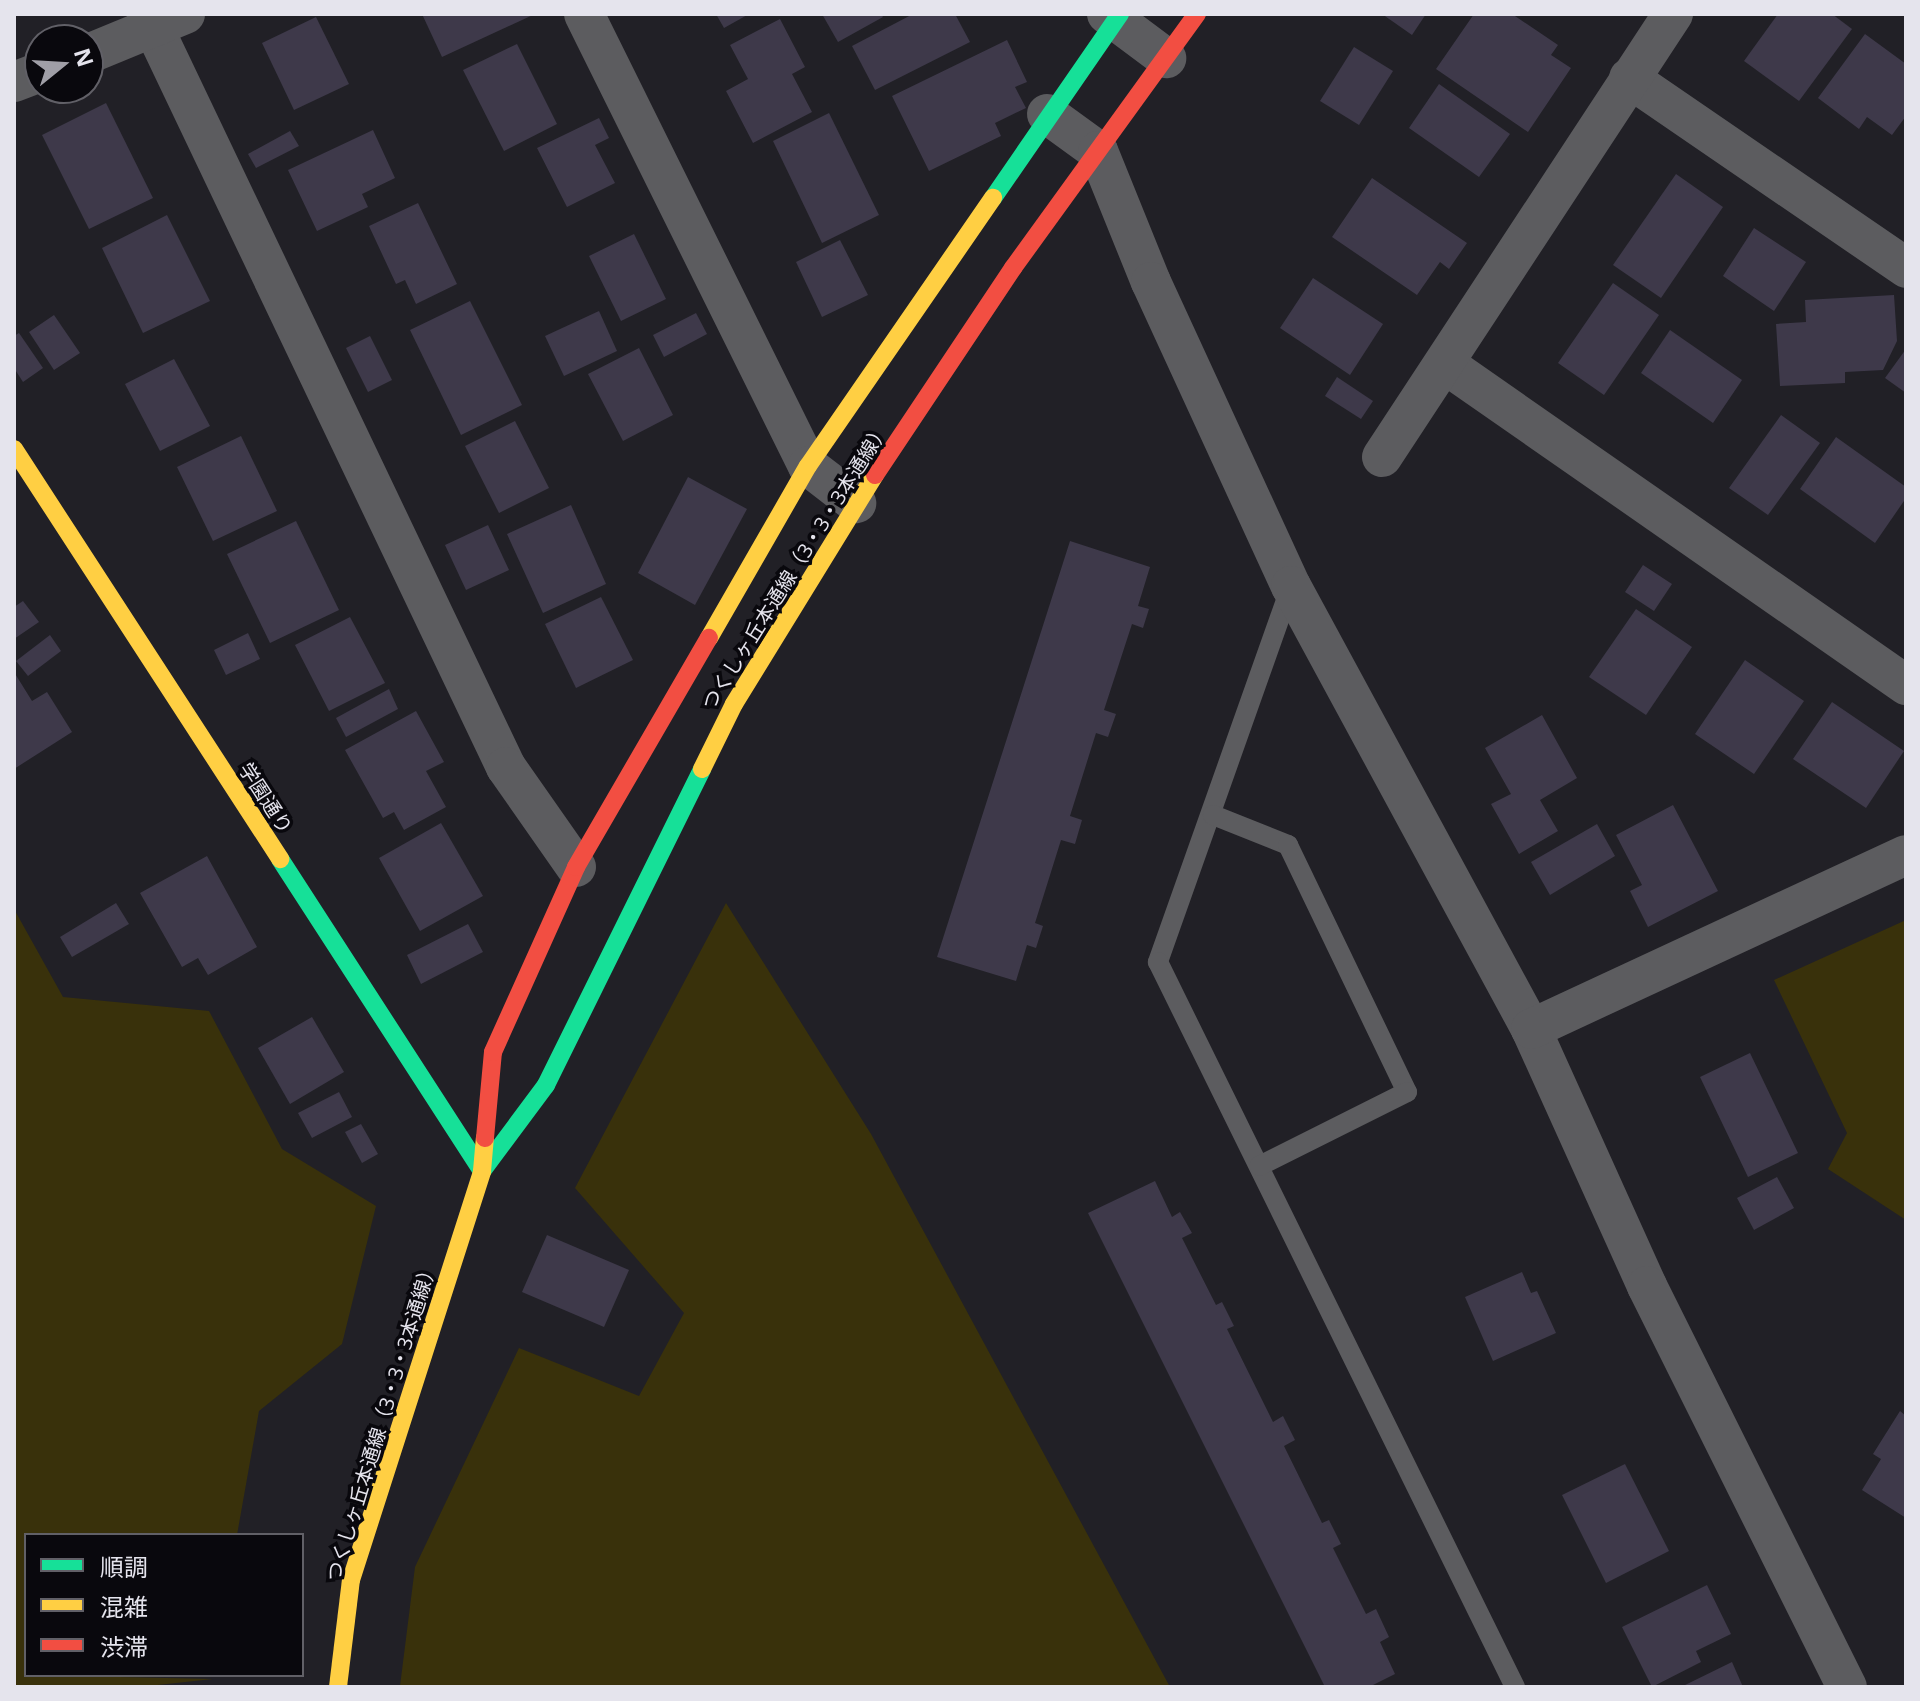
<!DOCTYPE html>
<html>
<head>
<meta charset="utf-8">
<style>
	body { margin:0 }
	#map { position:relative; width:1920px; height:1701px; overflow:hidden; background:#212026; font-family:"Open Sans","Noto Sans JP",sans-serif }
	div>[style] { position:absolute }
	[style*='--x'] { left:calc(var(--x)*1px); top:calc(var(--y)*1px); width:calc(var(--w)*1px); rotate:calc(var(--a)*1deg) }
	.green>* { inset:0; background:#39310b }
	.building>* { inset:0; background:#3e394a }
	.lane>* { height:20px; margin:-10px; padding:0 10px; transform-origin:10px; border-radius:10px; background:#5c5c5f }
	.street>* { height:40px; margin:-20px; padding:0 20px; transform-origin:20px; border-radius:20px; background:#5c5c5f }
	.fast>* { height:18px; margin:-9px; padding:0 9px; transform-origin:9px; border-radius:9px; background:#16e098 }
	.slow>* { height:18px; margin:-9px; padding:0 9px; transform-origin:9px; border-radius:9px; background:#ffcf43 }
	.jam>* { height:18px; margin:-9px; padding:0 9px; transform-origin:9px; border-radius:9px; background:#f24e42 }
	span { translate:-50% -50%; white-space:nowrap; text-align:center; line-height:1.15; -webkit-text-stroke:7px #09080d; paint-order:stroke }
	.street-label { font-size:20px; color:#e5e4ed }
	.frame { position:absolute; inset:0; border:16px solid #e5e4ed; pointer-events:none }
	.legend { position:absolute; left:24px; top:1533px; width:280px; height:144px; box-sizing:border-box; background:#09080d; border:2px solid #616067; margin:0; padding:10px 14px; list-style:none; font-size:24px; color:#e5e4ed }
	.legend li { display:flex; align-items:center; gap:16px; height:40px }
	.legend b { width:40px; border:2px solid #616067 }
	.north { position:absolute; left:24px; top:24px; width:80px; height:80px; box-sizing:border-box; background:#09080d; border:2px solid #616067; border-radius:50%; rotate:72deg; font-size:22px; font-weight:700; line-height:32px; text-align:center; color:#e5e4ed }
	.north::after { content:''; display:block; margin:auto; width:28px; height:36px; background:#a09fa7; clip-path:polygon(50% 0,100% 100%,50% 72%,0 100%) }
</style>
</head>
<body>
<div id="map">
	<div class="green">
		<div style="clip-path:polygon(726px 903px,871px 1134px,1170px 1687px,400px 1686px,415px 1567px,519px 1348px,639px 1396px,684px 1313px,575px 1188px)"></div>
		<div style="clip-path:polygon(14px 909px,63px 997px,209px 1011px,282px 1149px,376px 1206px,342px 1344px,259px 1411px,237px 1535px,26px 1535px,26px 1675px,213px 1679px,139px 1687px,14px 1687px)"></div>
		<div style="clip-path:polygon(1906px 920px,1906px 1220px,1828px 1169px,1847px 1133px,1774px 980px)"></div>
	</div>
	<div class="building">
		<div style="clip-path:polygon(422px 14px,535px 14px,442px 57px)"></div>
		<div style="clip-path:polygon(716px 14px,749px 14px,724px 28px)"></div>
		<div style="clip-path:polygon(822px 14px,881px 14px,883px 17px,838px 42px)"></div>
		<div style="clip-path:polygon(913px 14px,955px 14px,970px 42px,875px 90px,852px 46px)"></div>
		<div style="clip-path:polygon(1382px 14px,1426px 14px,1412px 35px)"></div>
		<div style="clip-path:polygon(1474px 14px,1512px 14px,1558px 45px,1551px 55px,1571px 68px,1528px 132px,1436px 69px)"></div>
		<div style="clip-path:polygon(1778px 14px,1832px 14px,1852px 29px,1799px 101px,1744px 61px)"></div>
		<div style="clip-path:polygon(316px 17px,349px 84px,294px 110px,262px 43px)"></div>
		<div style="clip-path:polygon(780px 19px,805px 67px,792px 74px,812px 112px,753px 143px,726px 91px,748px 79px,730px 45px)"></div>
		<div style="clip-path:polygon(1865px 34px,1906px 64px,1906px 116px,1892px 135px,1867px 117px,1859px 129px,1818px 98px)"></div>
		<div style="clip-path:polygon(1007px 40px,1027px 82px,1015px 87px,1026px 108px,995px 123px,1001px 136px,929px 171px,892px 96px)"></div>
		<div style="clip-path:polygon(517px 44px,557px 124px,504px 151px,463px 70px)"></div>
		<div style="clip-path:polygon(1354px 47px,1393px 71px,1359px 125px,1320px 101px)"></div>
		<div style="clip-path:polygon(1439px 84px,1510px 134px,1479px 177px,1409px 128px)"></div>
		<div style="clip-path:polygon(106px 103px,153px 198px,89px 229px,42px 135px)"></div>
		<div style="clip-path:polygon(829px 113px,879px 215px,822px 243px,773px 141px)"></div>
		<div style="clip-path:polygon(599px 118px,609px 138px,595px 145px,615px 183px,567px 207px,537px 148px)"></div>
		<div style="clip-path:polygon(373px 130px,395px 178px,362px 194px,368px 207px,317px 231px,288px 170px)"></div>
		<div style="clip-path:polygon(290px 131px,299px 146px,256px 168px,248px 154px)"></div>
		<div style="clip-path:polygon(1676px 174px,1723px 207px,1661px 298px,1613px 265px)"></div>
		<div style="clip-path:polygon(1372px 178px,1467px 243px,1449px 269px,1440px 262px,1417px 295px,1332px 237px)"></div>
		<div style="clip-path:polygon(418px 203px,457px 284px,416px 304px,405px 280px,396px 284px,369px 226px)"></div>
		<div style="clip-path:polygon(167px 215px,210px 301px,143px 333px,102px 248px)"></div>
		<div style="clip-path:polygon(1754px 228px,1806px 262px,1774px 311px,1723px 276px)"></div>
		<div style="clip-path:polygon(634px 234px,666px 299px,621px 321px,589px 256px)"></div>
		<div style="clip-path:polygon(840px 240px,868px 295px,822px 317px,796px 262px)"></div>
		<div style="clip-path:polygon(1313px 278px,1383px 324px,1350px 375px,1280px 328px)"></div>
		<div style="clip-path:polygon(1613px 283px,1659px 315px,1604px 395px,1558px 363px)"></div>
		<div style="clip-path:polygon(1894px 295px,1897px 341px,1883px 370px,1845px 372px,1845px 383px,1780px 386px,1776px 324px,1806px 322px,1805px 300px)"></div>
		<div style="clip-path:polygon(470px 301px,522px 405px,461px 435px,410px 330px)"></div>
		<div style="clip-path:polygon(599px 311px,617px 351px,564px 376px,545px 336px)"></div>
		<div style="clip-path:polygon(696px 313px,707px 334px,664px 357px,653px 335px)"></div>
		<div style="clip-path:polygon(54px 315px,80px 353px,54px 370px,29px 332px)"></div>
		<div style="clip-path:polygon(1670px 330px,1742px 380px,1713px 423px,1641px 373px)"></div>
		<div style="clip-path:polygon(19px 333px,43px 368px,23px 382px,14px 368px,14px 336px)"></div>
		<div style="clip-path:polygon(370px 336px,392px 380px,368px 392px,346px 348px)"></div>
		<div style="clip-path:polygon(639px 348px,673px 415px,623px 441px,588px 374px)"></div>
		<div style="clip-path:polygon(1906px 349px,1906px 393px,1885px 378px)"></div>
		<div style="clip-path:polygon(174px 359px,210px 426px,160px 451px,125px 384px)"></div>
		<div style="clip-path:polygon(1337px 377px,1373px 401px,1361px 419px,1325px 396px)"></div>
		<div style="clip-path:polygon(1781px 415px,1820px 443px,1768px 515px,1729px 488px)"></div>
		<div style="clip-path:polygon(515px 421px,549px 488px,499px 513px,465px 446px)"></div>
		<div style="clip-path:polygon(241px 436px,277px 511px,213px 541px,177px 467px)"></div>
		<div style="clip-path:polygon(1836px 437px,1906px 487px,1906px 498px,1875px 543px,1800px 489px)"></div>
		<div style="clip-path:polygon(688px 477px,747px 509px,695px 605px,638px 573px)"></div>
		<div style="clip-path:polygon(571px 505px,606px 584px,543px 613px,507px 534px)"></div>
		<div style="clip-path:polygon(296px 521px,339px 610px,270px 643px,227px 554px)"></div>
		<div style="clip-path:polygon(488px 525px,509px 570px,466px 590px,445px 545px)"></div>
		<div style="clip-path:polygon(1070px 541px,1150px 567px,1138px 606px,1149px 609px,1143px 628px,1132px 624px,1104px 710px,1116px 714px,1108px 737px,1096px 733px,1070px 816px,1082px 820px,1075px 844px,1061px 840px,1035px 923px,1043px 926px,1036px 948px,1027px 945px,1016px 981px,937px 957px)"></div>
		<div style="clip-path:polygon(1643px 565px,1672px 584px,1654px 611px,1625px 592px)"></div>
		<div style="clip-path:polygon(601px 597px,633px 660px,576px 688px,545px 624px)"></div>
		<div style="clip-path:polygon(23px 601px,39px 622px,14px 639px,14px 607px)"></div>
		<div style="clip-path:polygon(1636px 609px,1692px 647px,1646px 715px,1589px 677px)"></div>
		<div style="clip-path:polygon(350px 617px,385px 683px,329px 711px,295px 645px)"></div>
		<div style="clip-path:polygon(248px 633px,260px 659px,226px 675px,214px 650px)"></div>
		<div style="clip-path:polygon(50px 635px,61px 651px,28px 676px,16px 661px)"></div>
		<div style="clip-path:polygon(1745px 660px,1804px 701px,1754px 774px,1695px 734px)"></div>
		<div style="clip-path:polygon(14px 672px,32px 701px,47px 692px,72px 732px,14px 769px)"></div>
		<div style="clip-path:polygon(389px 689px,398px 709px,346px 737px,336px 718px)"></div>
		<div style="clip-path:polygon(1832px 702px,1904px 751px,1866px 808px,1793px 759px)"></div>
		<div style="clip-path:polygon(416px 711px,444px 762px,426px 771px,446px 807px,404px 830px,394px 812px,383px 818px,345px 750px)"></div>
		<div style="clip-path:polygon(1542px 715px,1577px 778px,1540px 800px,1558px 831px,1519px 854px,1491px 804px,1511px 794px,1485px 748px)"></div>
		<div style="clip-path:polygon(1673px 805px,1718px 891px,1648px 927px,1630px 891px,1642px 885px,1616px 835px)"></div>
		<div style="clip-path:polygon(441px 823px,483px 896px,420px 931px,379px 858px)"></div>
		<div style="clip-path:polygon(1597px 824px,1615px 856px,1550px 895px,1531px 862px)"></div>
		<div style="clip-path:polygon(207px 856px,257px 947px,208px 975px,198px 958px,182px 967px,140px 893px)"></div>
		<div style="clip-path:polygon(116px 903px,129px 924px,72px 957px,60px 937px)"></div>
		<div style="clip-path:polygon(468px 924px,483px 952px,421px 984px,407px 955px)"></div>
		<div style="clip-path:polygon(312px 1017px,344px 1072px,290px 1104px,258px 1048px)"></div>
		<div style="clip-path:polygon(1750px 1053px,1798px 1153px,1748px 1177px,1700px 1077px)"></div>
		<div style="clip-path:polygon(339px 1092px,352px 1117px,312px 1138px,298px 1113px)"></div>
		<div style="clip-path:polygon(361px 1124px,378px 1154px,362px 1163px,345px 1132px)"></div>
		<div style="clip-path:polygon(1777px 1177px,1794px 1208px,1754px 1230px,1737px 1198px)"></div>
		<div style="clip-path:polygon(1155px 1181px,1172px 1217px,1180px 1212px,1192px 1233px,1182px 1238px,1216px 1305px,1222px 1302px,1234px 1326px,1227px 1329px,1273px 1422px,1283px 1416px,1295px 1440px,1284px 1446px,1322px 1523px,1329px 1520px,1341px 1544px,1333px 1548px,1366px 1614px,1376px 1609px,1389px 1637px,1380px 1642px,1395px 1674px,1369px 1687px,1325px 1687px,1088px 1213px)"></div>
		<div style="clip-path:polygon(547px 1235px,629px 1270px,604px 1327px,522px 1292px)"></div>
		<div style="clip-path:polygon(1522px 1272px,1531px 1293px,1537px 1291px,1556px 1333px,1493px 1361px,1465px 1297px)"></div>
		<div style="clip-path:polygon(1900px 1411px,1906px 1416px,1906px 1518px,1862px 1490px,1881px 1459px,1873px 1454px)"></div>
		<div style="clip-path:polygon(1625px 1464px,1669px 1551px,1606px 1583px,1562px 1495px)"></div>
		<div style="clip-path:polygon(1707px 1585px,1731px 1634px,1696px 1651px,1701px 1662px,1652px 1687px,1622px 1627px)"></div>
		<div style="clip-path:polygon(1732px 1662px,1743px 1687px,1681px 1687px)"></div>
	</div>
	<div class="lane">
		<div style="--x:1290;--y:589;--w:396;--a:109.5"></div>
		<div style="--x:1158;--y:962;--w:808;--a:63.78"></div>
		<div style="--x:1213;--y:815;--w:81;--a:21.8"></div>
		<div style="--x:1288;--y:845;--w:274;--a:64.3"></div>
		<div style="--x:1407;--y:1092;--w:165;--a:153.4"></div>
	</div>
	<div class="street">
		<div style="--x:147;--y:14;--w:834;--a:64.51"></div>
		<div style="--x:506;--y:767;--w:122;--a:55"></div>
		<div style="--x:584;--y:14;--w:504;--a:63.64"></div>
		<div style="--x:808;--y:466;--w:61;--a:37.6"></div>
		<div style="--x:1107;--y:14;--w:74;--a:36.7"></div>
		<div style="--x:88;--y:54;--w:105;--a:-22.4"></div>
		<div style="--x:1629;--y:78;--w:336;--a:34.4"></div>
		<div style="--x:14;--y:82;--w:28;--a:-21"></div>
		<div style="--x:1047;--y:114;--w:63;--a:36"></div>
		<div style="--x:1098;--y:151;--w:141;--a:68"></div>
		<div style="--x:1151;--y:282;--w:335;--a:65.3"></div>
		<div style="--x:1291;--y:586;--w:504;--a:61.55"></div>
		<div style="--x:1531;--y:1029;--w:282;--a:65.7"></div>
		<div style="--x:1647;--y:1286;--w:448;--a:63.5"></div>
		<div style="--x:1445;--y:364;--w:562;--a:34.85"></div>
		<div style="--x:1382;--y:457;--w:530;--a:-56.7"></div>
		<div style="--x:1531;--y:1029;--w:413;--a:-24.9"></div>
	</div>
	<div class="fast">
		<div style="--x:993;--y:198;--w:224;--a:-55.4"></div>
		<div style="--x:280;--y:859;--w:372;--a:57.1"></div>
		<div style="--x:482;--y:1171;--w:107;--a:-53.3"></div>
		<div style="--x:546;--y:1085;--w:352;--a:-63.7"></div>
	</div>
	<div class="slow">
		<div style="--x:14;--y:449;--w:489;--a:57"></div>
		<div style="--x:709;--y:638;--w:198;--a:-60.1"></div>
		<div style="--x:808;--y:466;--w:326;--a:-55.4"></div>
		<div style="--x:702;--y:769;--w:72;--a:-63.8"></div>
		<div style="--x:734;--y:704;--w:269;--a:-58.4"></div>
		<div style="--x:338;--y:1687;--w:108;--a:-83.1"></div>
		<div style="--x:351;--y:1580;--w:429;--a:-72.2"></div>
		<div style="--x:482;--y:1171;--w:33;--a:-85"></div>
	</div>
	<div class="jam">
		<div style="--x:875;--y:475;--w:249;--a:-56.3"></div>
		<div style="--x:1013;--y:268;--w:314;--a:-54.1"></div>
		<div style="--x:485;--y:1138;--w:86;--a:-84.7"></div>
		<div style="--x:493;--y:1052;--w:203;--a:-65.8"></div>
		<div style="--x:576;--y:867;--w:265;--a:-59.9"></div>
	</div>
	<div class="street-label">
		<span style="left:795px;top:566px;rotate:-58deg">つくしヶ丘本通線（3・3・3本通線）</span>
		<span style="left:266px;top:798px;rotate:57deg">学園通り</span>
		<span style="left:381px;top:1421px;rotate:-73deg">つくしヶ丘本通線（3・3・3本通線）</span>
	</div>
	<div class="frame"></div>
	<ul class="legend">
	<li><b style="height:10px;background:#16e098"></b>順調</li>
	<li><b style="height:10px;background:#ffcf43"></b>混雑</li>
	<li><b style="height:10px;background:#f24e42"></b>渋滞</li>
	</ul>
	<div class="north">N</div>
</div>
</body>
</html>
